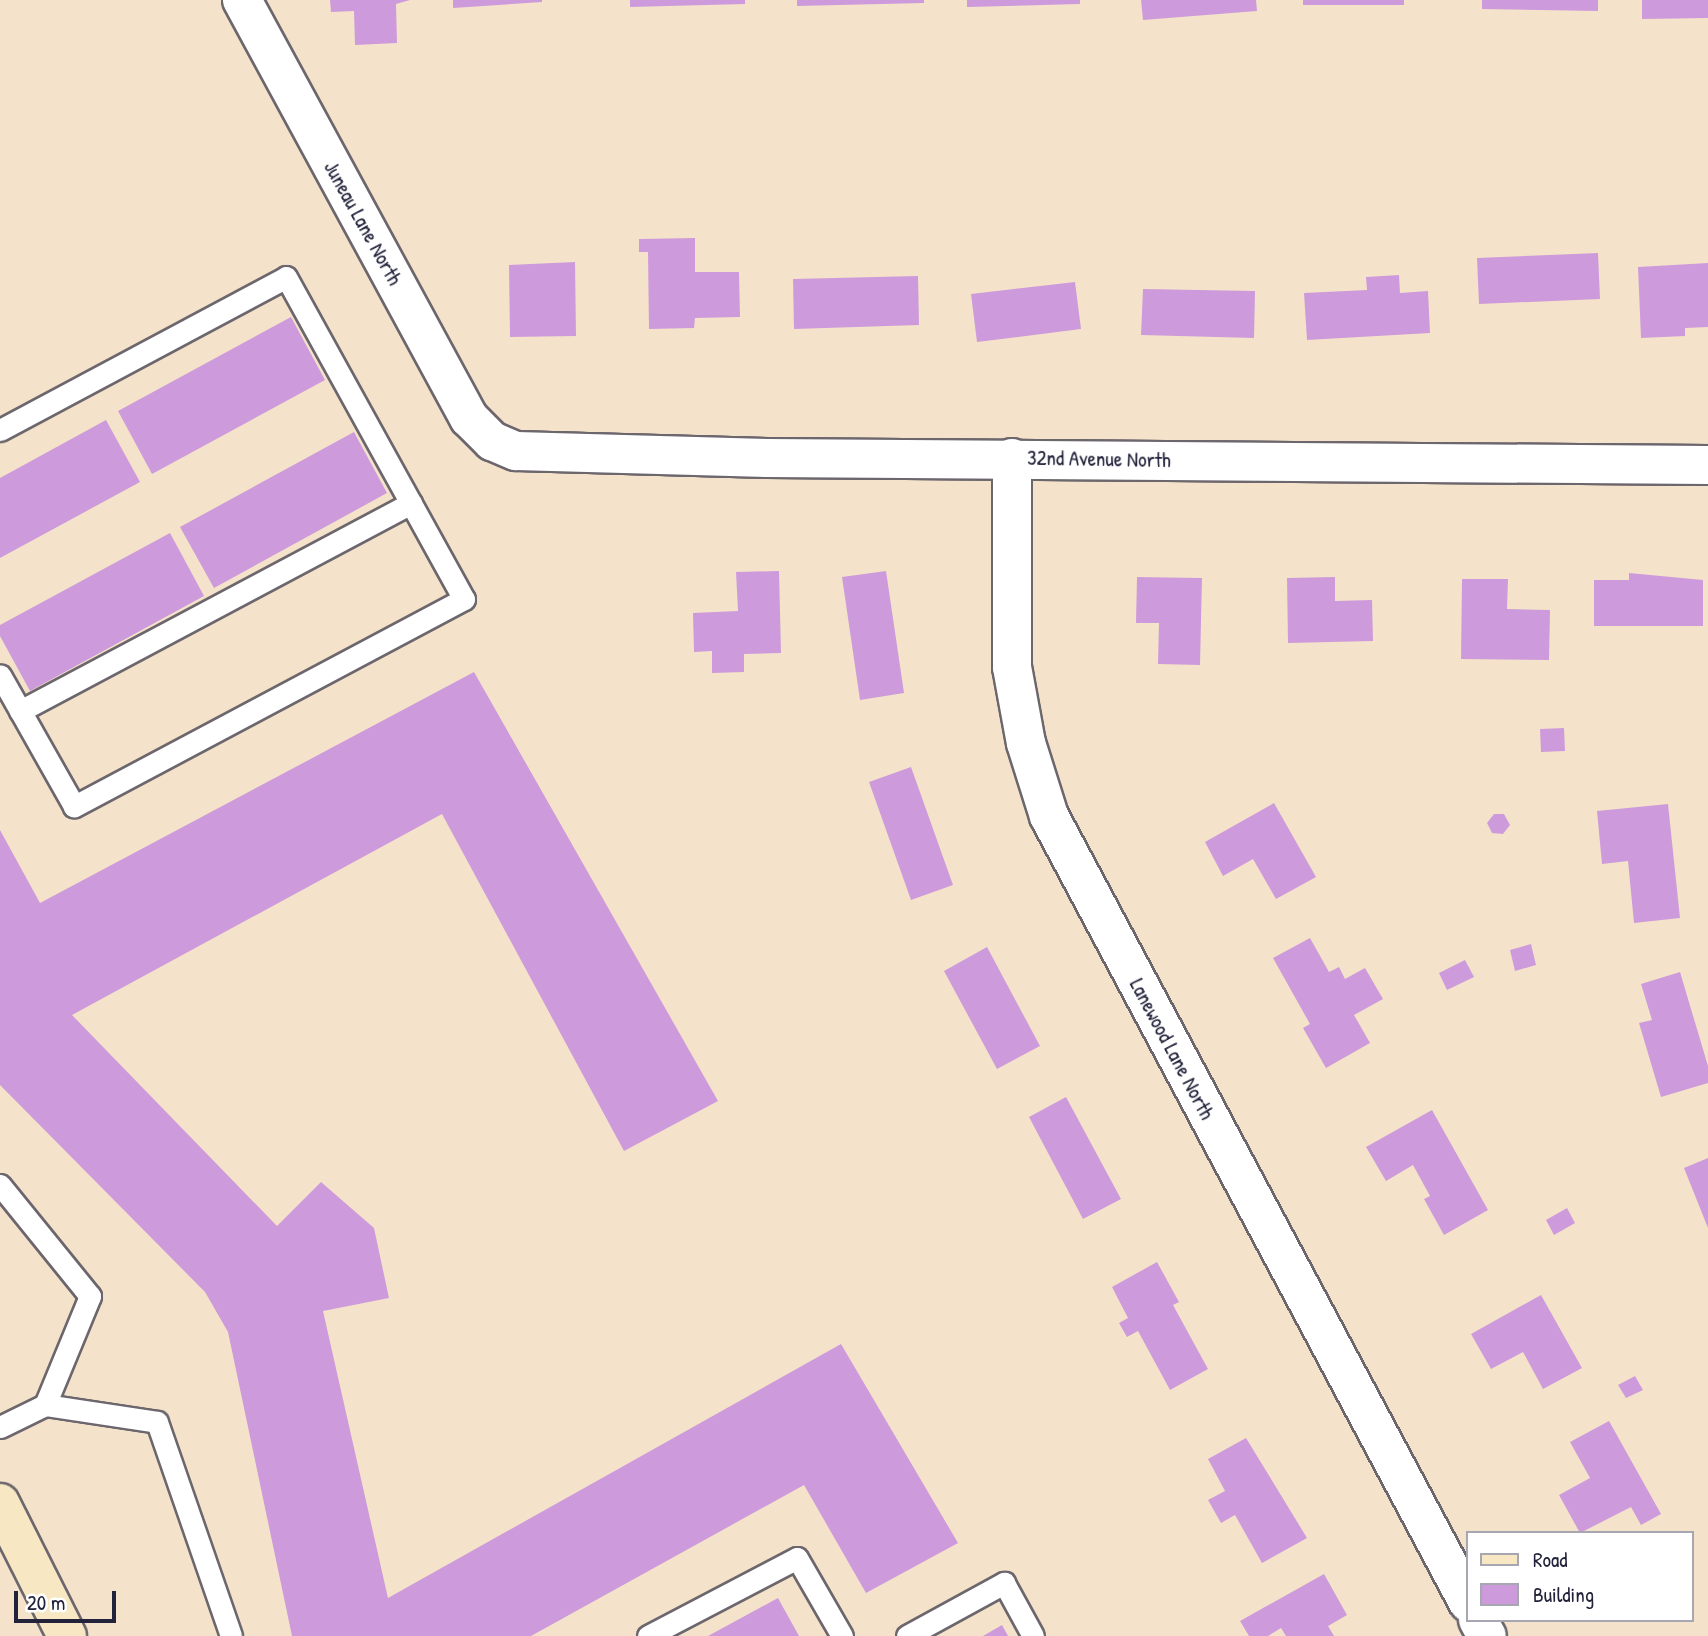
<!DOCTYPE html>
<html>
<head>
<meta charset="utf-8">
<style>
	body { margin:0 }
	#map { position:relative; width:1708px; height:1636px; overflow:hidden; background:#f4e3ca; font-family:"Patrick Hand",sans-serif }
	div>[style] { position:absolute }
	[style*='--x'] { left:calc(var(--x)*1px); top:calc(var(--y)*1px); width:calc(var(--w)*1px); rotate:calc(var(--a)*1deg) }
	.building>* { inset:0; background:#cd9bdb }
	.roads { filter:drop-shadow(2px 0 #6c666d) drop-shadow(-2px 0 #6c666d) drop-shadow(0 2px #6c666d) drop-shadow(0 -2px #6c666d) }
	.lane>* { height:21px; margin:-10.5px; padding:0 10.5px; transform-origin:10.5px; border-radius:10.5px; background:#fff }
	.street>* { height:38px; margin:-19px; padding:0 19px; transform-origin:19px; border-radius:19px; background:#fff }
	.secondary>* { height:38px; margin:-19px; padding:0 19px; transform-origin:19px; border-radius:19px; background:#f7e8c3 }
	span { translate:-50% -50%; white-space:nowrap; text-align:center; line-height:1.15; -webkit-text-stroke:7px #fff; paint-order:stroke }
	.street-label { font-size:21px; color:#22223b }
	.legend { position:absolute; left:1466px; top:1531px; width:228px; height:91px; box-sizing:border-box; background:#fff; border:2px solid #a7a7b1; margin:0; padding:9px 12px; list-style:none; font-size:21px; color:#22223b }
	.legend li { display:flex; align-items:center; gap:14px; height:35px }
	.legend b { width:35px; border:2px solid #a7a7b1 }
	.scale { position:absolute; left:14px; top:1591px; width:102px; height:32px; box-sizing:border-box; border:4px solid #22223b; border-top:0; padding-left:9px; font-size:21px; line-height:24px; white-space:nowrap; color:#22223b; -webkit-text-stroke:5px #fff; paint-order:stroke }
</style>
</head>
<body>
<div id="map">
	<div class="building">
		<div style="clip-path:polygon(330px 0,410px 0,396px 4px,397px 43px,355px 45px,354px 11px,331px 12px)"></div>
		<div style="clip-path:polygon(453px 0,542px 0,542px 2px,453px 8px)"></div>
		<div style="clip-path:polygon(630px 0,745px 0,745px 4px,630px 7px)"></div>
		<div style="clip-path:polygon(797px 0,924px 0,924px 3px,797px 6px)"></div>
		<div style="clip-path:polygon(967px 0,1080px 0,1080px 4px,967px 7px)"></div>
		<div style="clip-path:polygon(1141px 0,1256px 0,1257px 11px,1143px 20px)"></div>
		<div style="clip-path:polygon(1303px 0,1404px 0,1404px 5px,1303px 5px)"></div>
		<div style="clip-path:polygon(1482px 0,1598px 0,1598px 11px,1482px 9px)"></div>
		<div style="clip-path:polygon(1642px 0,1708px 0,1708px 18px,1642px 19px)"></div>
		<div style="clip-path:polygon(695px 238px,695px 272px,739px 272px,740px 317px,695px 318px,694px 328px,649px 329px,648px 252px,639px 252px,639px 239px)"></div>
		<div style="clip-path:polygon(1598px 253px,1600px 299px,1479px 304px,1477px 258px)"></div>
		<div style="clip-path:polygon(575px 262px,576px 336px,510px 337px,509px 265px)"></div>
		<div style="clip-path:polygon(1708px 263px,1708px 327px,1685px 328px,1685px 336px,1641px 338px,1638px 267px)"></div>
		<div style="clip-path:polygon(1399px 275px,1400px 293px,1428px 291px,1430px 333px,1307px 340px,1304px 293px,1367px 290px,1366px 277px)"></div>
		<div style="clip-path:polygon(918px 276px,919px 325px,794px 329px,793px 279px)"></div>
		<div style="clip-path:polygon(1075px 282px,1081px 329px,977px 342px,971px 294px)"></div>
		<div style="clip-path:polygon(1143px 289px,1255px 291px,1254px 338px,1141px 335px)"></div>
		<div style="clip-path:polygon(291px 317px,325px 380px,152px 474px,118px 411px)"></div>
		<div style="clip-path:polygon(106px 420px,140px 482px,0 558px,0 478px)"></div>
		<div style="clip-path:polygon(354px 432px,387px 493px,214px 588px,180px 527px)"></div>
		<div style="clip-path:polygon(170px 533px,204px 596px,30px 691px,0 636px,0 625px)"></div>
		<div style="clip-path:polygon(779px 571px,781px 653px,744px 654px,744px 672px,712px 673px,712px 651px,694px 652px,693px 613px,738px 611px,736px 572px)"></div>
		<div style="clip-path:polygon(886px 571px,904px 693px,860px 700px,842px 577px)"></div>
		<div style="clip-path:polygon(1629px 573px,1703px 580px,1703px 626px,1594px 626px,1594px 580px,1629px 580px)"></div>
		<div style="clip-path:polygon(1137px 577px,1202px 578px,1200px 665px,1158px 664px,1159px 623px,1136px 623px)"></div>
		<div style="clip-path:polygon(1335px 577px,1335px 601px,1372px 600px,1373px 641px,1288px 643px,1287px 578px)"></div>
		<div style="clip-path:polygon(1462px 579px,1508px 579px,1507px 609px,1550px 610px,1549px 660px,1461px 659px)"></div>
		<div style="clip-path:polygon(474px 672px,718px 1101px,624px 1151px,442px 814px,72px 1015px,277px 1226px,321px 1182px,374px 1228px,389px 1298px,323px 1311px,388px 1598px,841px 1344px,958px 1543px,866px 1593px,804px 1485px,531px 1636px,292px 1636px,228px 1332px,205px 1292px,0 1085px,0 830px,40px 903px)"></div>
		<div style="clip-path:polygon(1564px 728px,1565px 751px,1541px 752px,1540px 729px)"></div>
		<div style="clip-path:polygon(911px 767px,953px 885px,911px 900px,869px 782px)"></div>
		<div style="clip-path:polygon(1274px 803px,1316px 877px,1276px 899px,1253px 859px,1223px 876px,1205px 842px)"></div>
		<div style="clip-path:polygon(1668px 804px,1680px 918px,1634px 923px,1628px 861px,1602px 864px,1597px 811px)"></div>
		<div style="clip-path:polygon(1494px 814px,1504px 814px,1510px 825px,1503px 834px,1492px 833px,1487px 823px)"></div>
		<div style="clip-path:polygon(1310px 938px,1329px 972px,1339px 967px,1345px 979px,1365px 968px,1383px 999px,1354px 1015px,1370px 1043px,1326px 1068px,1303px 1028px,1310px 1024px,1273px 958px)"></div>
		<div style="clip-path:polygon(1531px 944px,1536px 965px,1515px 971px,1510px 950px)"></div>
		<div style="clip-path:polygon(987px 947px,1040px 1046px,997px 1069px,944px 971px)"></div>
		<div style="clip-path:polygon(1465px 960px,1474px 977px,1447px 990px,1439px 973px)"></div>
		<div style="clip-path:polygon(1680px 972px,1708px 1066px,1708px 1083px,1661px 1097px,1639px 1023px,1652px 1020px,1641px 984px)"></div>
		<div style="clip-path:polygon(1066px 1097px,1121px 1199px,1083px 1219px,1029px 1117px)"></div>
		<div style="clip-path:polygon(1432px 1110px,1488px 1210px,1444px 1235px,1424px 1199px,1430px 1196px,1413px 1165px,1386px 1181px,1366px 1147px)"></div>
		<div style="clip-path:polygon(1708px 1158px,1708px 1228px,1684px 1168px)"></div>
		<div style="clip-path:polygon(1567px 1208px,1575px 1223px,1554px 1235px,1546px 1220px)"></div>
		<div style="clip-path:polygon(1157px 1262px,1179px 1302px,1173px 1305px,1208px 1369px,1170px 1390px,1138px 1331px,1127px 1337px,1119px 1323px,1128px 1318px,1112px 1287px)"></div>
		<div style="clip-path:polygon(1541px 1295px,1582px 1368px,1543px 1389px,1523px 1352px,1491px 1369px,1471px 1334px)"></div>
		<div style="clip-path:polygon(1635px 1376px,1643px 1390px,1626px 1398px,1618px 1385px)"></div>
		<div style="clip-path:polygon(1609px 1421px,1661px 1514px,1641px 1525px,1631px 1507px,1580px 1533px,1559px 1495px,1590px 1478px,1570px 1442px)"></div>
		<div style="clip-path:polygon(1246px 1438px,1307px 1538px,1262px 1563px,1235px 1515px,1221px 1523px,1208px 1500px,1225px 1491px,1208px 1459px)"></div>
		<div style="clip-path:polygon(1324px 1574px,1347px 1615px,1328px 1626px,1334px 1636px,1286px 1636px,1281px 1628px,1268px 1636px,1249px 1636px,1240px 1621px)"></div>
		<div style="clip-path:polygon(778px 1598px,799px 1636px,708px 1636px)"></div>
		<div style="clip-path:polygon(1002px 1625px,1008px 1636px,983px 1636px)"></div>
	</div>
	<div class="roads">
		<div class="lane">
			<div style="--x:0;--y:430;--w:324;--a:-28.1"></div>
			<div style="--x:286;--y:277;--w:368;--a:61.1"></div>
			<div style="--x:464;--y:599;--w:442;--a:152"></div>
			<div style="--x:74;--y:806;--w:150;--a:-119.5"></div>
			<div style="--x:20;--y:711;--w:443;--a:-28"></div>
			<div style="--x:0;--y:1185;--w:143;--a:51"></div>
			<div style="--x:90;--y:1296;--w:118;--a:112.4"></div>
			<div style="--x:45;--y:1405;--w:50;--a:153.9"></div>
			<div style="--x:45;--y:1405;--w:113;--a:8.6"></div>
			<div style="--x:157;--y:1422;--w:226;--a:70.9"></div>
			<div style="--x:648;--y:1636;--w:168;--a:-27.6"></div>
			<div style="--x:797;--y:1558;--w:90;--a:60"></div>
			<div style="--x:907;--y:1636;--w:111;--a:-28.7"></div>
			<div style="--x:1004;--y:1583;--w:60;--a:61.3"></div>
		</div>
		<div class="street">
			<div style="--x:242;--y:0;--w:476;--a:61.5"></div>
			<div style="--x:469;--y:418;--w:33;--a:45"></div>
			<div style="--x:492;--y:441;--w:26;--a:23"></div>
			<div style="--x:516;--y:451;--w:251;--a:1.6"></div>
			<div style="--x:767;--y:458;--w:941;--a:0.43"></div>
			<div style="--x:1012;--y:458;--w:209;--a:90"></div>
			<div style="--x:1012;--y:667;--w:77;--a:79.6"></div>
			<div style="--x:1026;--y:743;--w:77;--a:72.5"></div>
			<div style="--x:1049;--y:816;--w:891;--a:61.94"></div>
			<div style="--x:1478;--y:1620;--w:18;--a:61"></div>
		</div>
		<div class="secondary">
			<div style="--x:0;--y:1503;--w:149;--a:63.3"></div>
		</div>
	</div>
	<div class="street-label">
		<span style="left:363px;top:223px;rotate:61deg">Juneau Lane North</span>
		<span style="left:1099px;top:459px;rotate:1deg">32nd Avenue North</span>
		<span style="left:1172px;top:1049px;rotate:62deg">Lanewood Lane North</span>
	</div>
	<ul class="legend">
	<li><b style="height:9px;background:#f7e8c3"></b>Road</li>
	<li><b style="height:19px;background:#cd9bdb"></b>Building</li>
	</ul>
	<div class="scale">20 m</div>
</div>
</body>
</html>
